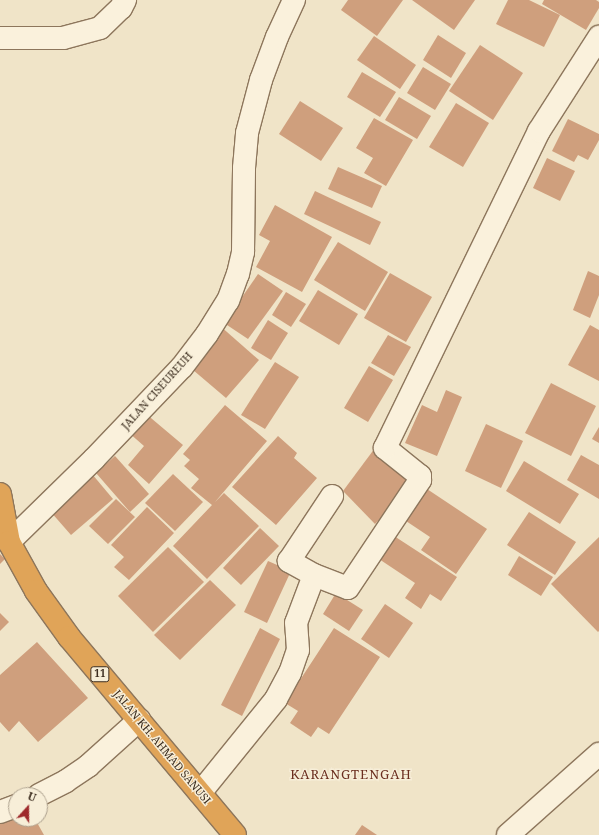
<!DOCTYPE html>
<html>
<head>
<meta charset="utf-8">
<style>
	body { margin:0 }
	#map { position:relative; width:599px; height:835px; overflow:hidden; background:#f0e4c8; font-family:"Noto Serif",serif }
	div>[style] { position:absolute }
	[style*='--x'] { left:calc(var(--x)*1px); top:calc(var(--y)*1px); width:calc(var(--w)*1px); rotate:calc(var(--a)*1deg) }
	.building>* { inset:0; background:#cf9f7d }
	.roads { filter:drop-shadow(1px 0 #8d765c) drop-shadow(-1px 0 #8d765c) drop-shadow(0 1px #8d765c) drop-shadow(0 -1px #8d765c) }
	.minor>* { height:22px; margin:-11px; padding:0 11px; transform-origin:11px; border-radius:11px; background:#faf1dc }
	.highway>* { height:22px; margin:-11px; padding:0 11px; transform-origin:11px; border-radius:11px; background:#e0a458 }
	span { translate:-50% -50%; white-space:nowrap; text-align:center; line-height:1.15; -webkit-text-stroke:3px #f7eed8; paint-order:stroke }
	.shield-label span { padding:1px 3px; background:#f7eed8; border:1px solid; border-radius:3px; -webkit-text-stroke-width:0 }
	.shield-label { font-size:10px; color:#3d2e20; font-weight:700 }
	.street-label { font-size:11px; color:#3d2e20 }
	.quarter-label { font-size:13px; color:#6b2e1e; letter-spacing:1px }
	.north { position:absolute; left:8px; top:787px; width:40px; height:40px; box-sizing:border-box; background:#f7eed8; border:1px solid #ada18e; border-radius:50%; rotate:21deg; font-size:11px; font-weight:700; line-height:16px; text-align:center; color:#3d2e20 }
	.north::after { content:''; display:block; margin:auto; width:14px; height:18px; background:#9e2a2b; clip-path:polygon(50% 0,100% 100%,50% 72%,0 100%) }
</style>
</head>
<body>
<div id="map">
	<div class="building">
		<div style="clip-path:polygon(348px 0,403px 0,377px 36px,341px 10px)"></div>
		<div style="clip-path:polygon(412px 0,475px 0,454px 30px)"></div>
		<div style="clip-path:polygon(508px 0,529px 0,560px 15px,544px 47px,496px 24px)"></div>
		<div style="clip-path:polygon(544px 0,596px 0,599px 2px,599px 8px,586px 30px,542px 4px)"></div>
		<div style="clip-path:polygon(438px 35px,466px 53px,451px 78px,423px 60px)"></div>
		<div style="clip-path:polygon(374px 36px,416px 65px,400px 89px,357px 60px)"></div>
		<div style="clip-path:polygon(480px 45px,523px 73px,493px 120px,449px 91px)"></div>
		<div style="clip-path:polygon(423px 67px,451px 84px,435px 110px,407px 93px)"></div>
		<div style="clip-path:polygon(362px 72px,396px 92px,380px 117px,347px 97px)"></div>
		<div style="clip-path:polygon(399px 97px,431px 116px,417px 139px,385px 120px)"></div>
		<div style="clip-path:polygon(300px 101px,343px 128px,321px 161px,279px 134px)"></div>
		<div style="clip-path:polygon(456px 103px,489px 123px,463px 167px,429px 147px)"></div>
		<div style="clip-path:polygon(374px 118px,413px 140px,386px 186px,364px 173px,373px 158px,356px 148px)"></div>
		<div style="clip-path:polygon(568px 119px,599px 134px,599px 140px,588px 160px,578px 155px,574px 162px,552px 151px)"></div>
		<div style="clip-path:polygon(547px 158px,575px 171px,560px 201px,533px 188px)"></div>
		<div style="clip-path:polygon(338px 167px,382px 186px,372px 208px,328px 189px)"></div>
		<div style="clip-path:polygon(315px 191px,381px 222px,370px 245px,304px 214px)"></div>
		<div style="clip-path:polygon(275px 205px,332px 237px,302px 292px,256px 267px,270px 241px,259px 235px)"></div>
		<div style="clip-path:polygon(338px 242px,388px 272px,365px 311px,314px 280px)"></div>
		<div style="clip-path:polygon(588px 271px,599px 276px,599px 295px,590px 318px,573px 310px)"></div>
		<div style="clip-path:polygon(390px 273px,432px 297px,406px 342px,364px 318px)"></div>
		<div style="clip-path:polygon(258px 274px,283px 291px,248px 339px,224px 323px)"></div>
		<div style="clip-path:polygon(318px 290px,358px 314px,339px 345px,299px 321px)"></div>
		<div style="clip-path:polygon(286px 292px,306px 304px,291px 327px,272px 315px)"></div>
		<div style="clip-path:polygon(268px 320px,288px 333px,271px 360px,251px 348px)"></div>
		<div style="clip-path:polygon(219px 325px,259px 360px,226px 398px,186px 364px)"></div>
		<div style="clip-path:polygon(590px 325px,599px 330px,599px 381px,568px 365px)"></div>
		<div style="clip-path:polygon(388px 335px,411px 347px,394px 376px,371px 363px)"></div>
		<div style="clip-path:polygon(275px 362px,299px 377px,265px 429px,241px 415px)"></div>
		<div style="clip-path:polygon(369px 366px,393px 380px,368px 422px,344px 408px)"></div>
		<div style="clip-path:polygon(551px 383px,596px 406px,571px 456px,525px 433px)"></div>
		<div style="clip-path:polygon(446px 390px,462px 397px,437px 456px,405px 443px,422px 405px,437px 412px)"></div>
		<div style="clip-path:polygon(225px 405px,267px 441px,215px 502px,224px 493px,259px 526px,207px 579px,173px 546px,212px 505px,191px 488px,199px 479px,184px 466px,190px 460px,183px 454px)"></div>
		<div style="clip-path:polygon(145px 413px,183px 445px,149px 484px,128px 465px,144px 446px,128px 432px)"></div>
		<div style="clip-path:polygon(486px 424px,523px 441px,501px 488px,465px 471px)"></div>
		<div style="clip-path:polygon(599px 427px,599px 443px,592px 439px)"></div>
		<div style="clip-path:polygon(278px 436px,297px 453px,294px 458px,317px 478px,276px 525px,232px 487px)"></div>
		<div style="clip-path:polygon(375px 448px,413px 485px,375px 524px,343px 491px)"></div>
		<div style="clip-path:polygon(581px 455px,599px 465px,599px 499px,567px 480px)"></div>
		<div style="clip-path:polygon(115px 456px,149px 494px,130px 512px,96px 473px)"></div>
		<div style="clip-path:polygon(524px 461px,579px 494px,560px 524px,506px 491px)"></div>
		<div style="clip-path:polygon(92px 474px,113px 499px,71px 535px,50px 511px)"></div>
		<div style="clip-path:polygon(173px 474px,203px 502px,175px 531px,145px 503px)"></div>
		<div style="clip-path:polygon(421px 485px,487px 529px,456px 574px,421px 550px,430px 537px,400px 517px)"></div>
		<div style="clip-path:polygon(116px 499px,135px 517px,108px 544px,89px 526px)"></div>
		<div style="clip-path:polygon(147px 507px,174px 533px,129px 580px,114px 567px,124px 557px,111px 545px)"></div>
		<div style="clip-path:polygon(529px 512px,576px 542px,555px 575px,507px 545px)"></div>
		<div style="clip-path:polygon(260px 528px,279px 546px,241px 585px,223px 568px)"></div>
		<div style="clip-path:polygon(391px 534px,457px 577px,441px 601px,430px 594px,421px 609px,405px 598px,415px 583px,376px 557px)"></div>
		<div style="clip-path:polygon(599px 537px,599px 631px,598px 632px,551px 584px)"></div>
		<div style="clip-path:polygon(168px 547px,204px 582px,153px 632px,118px 596px)"></div>
		<div style="clip-path:polygon(0 554px,5px 559px,0 564px)"></div>
		<div style="clip-path:polygon(519px 556px,553px 577px,541px 596px,508px 575px)"></div>
		<div style="clip-path:polygon(268px 561px,291px 571px,267px 623px,244px 612px)"></div>
		<div style="clip-path:polygon(210px 580px,236px 605px,180px 660px,154px 635px)"></div>
		<div style="clip-path:polygon(336px 593px,363px 610px,349px 631px,323px 614px)"></div>
		<div style="clip-path:polygon(385px 604px,413px 623px,389px 658px,361px 639px)"></div>
		<div style="clip-path:polygon(0 613px,9px 622px,0 631px)"></div>
		<div style="clip-path:polygon(260px 628px,280px 639px,242px 716px,221px 705px)"></div>
		<div style="clip-path:polygon(334px 628px,380px 657px,329px 734px,318px 727px,311px 737px,290px 723px,298px 711px,285px 703px)"></div>
		<div style="clip-path:polygon(37px 642px,88px 698px,38px 742px,19px 721px,9px 732px,0 722px,0 675px)"></div>
		<div style="clip-path:polygon(16px 814px,16px 819px,35px 819px,44px 835px,0 835px,0 823px)"></div>
		<div style="clip-path:polygon(362px 825px,377px 835px,355px 835px)"></div>
	</div>
	<div class="roads">
		<div class="minor">
			<div style="--x:0;--y:38;--w:63;--a:0"></div>
			<div style="--x:63;--y:38;--w:38;--a:-15"></div>
			<div style="--x:100;--y:28;--w:29;--a:-44"></div>
			<div style="--x:121;--y:8;--w:9;--a:-63"></div>
			<div style="--x:9;--y:542;--w:119;--a:-44.3"></div>
			<div style="--x:94;--y:459;--w:127;--a:-46.3"></div>
			<div style="--x:182;--y:367;--w:41;--a:-52.9"></div>
			<div style="--x:207;--y:334;--w:39;--a:-58"></div>
			<div style="--x:228;--y:301;--w:29;--a:-70"></div>
			<div style="--x:238;--y:274;--w:23;--a:-77"></div>
			<div style="--x:243;--y:252;--w:84;--a:-89.3"></div>
			<div style="--x:244;--y:168;--w:35;--a:-85"></div>
			<div style="--x:247;--y:133;--w:55;--a:-75.2"></div>
			<div style="--x:261;--y:80;--w:46;--a:-69.6"></div>
			<div style="--x:277;--y:37;--w:41;--a:-65.3"></div>
			<div style="--x:314;--y:575;--w:36;--a:21"></div>
			<div style="--x:348;--y:588;--w:130;--a:-56.3"></div>
			<div style="--x:420;--y:480;--w:4;--a:-90"></div>
			<div style="--x:420;--y:476;--w:45;--a:-141.3"></div>
			<div style="--x:385;--y:448;--w:352;--a:-64.1"></div>
			<div style="--x:539;--y:131;--w:112;--a:-57.4"></div>
			<div style="--x:200;--y:793;--w:121;--a:-51"></div>
			<div style="--x:276;--y:699;--w:30;--a:-62"></div>
			<div style="--x:290;--y:673;--w:24;--a:-71"></div>
			<div style="--x:298;--y:650;--w:27;--a:-94"></div>
			<div style="--x:296;--y:623;--w:51;--a:-69.4"></div>
			<div style="--x:314;--y:575;--w:29;--a:-151"></div>
			<div style="--x:289;--y:561;--w:78;--a:-56.5"></div>
			<div style="--x:39;--y:795;--w:30;--a:-27"></div>
			<div style="--x:66;--y:781;--w:27;--a:-34"></div>
			<div style="--x:88;--y:766;--w:69;--a:-42"></div>
			<div style="--x:0;--y:812;--w:17;--a:-21"></div>
			<div style="--x:508;--y:835;--w:122;--a:-41.7"></div>
		</div>
		<div class="highway">
			<div style="--x:0;--y:494;--w:49;--a:79.4"></div>
			<div style="--x:9;--y:542;--w:56;--a:61.1"></div>
			<div style="--x:36;--y:591;--w:57;--a:54.3"></div>
			<div style="--x:69;--y:637;--w:258;--a:50"></div>
		</div>
	</div>
	<div class="shield-label">
		<span style="left:100px;top:674px">11</span>
	</div>
	<div class="street-label">
		<span style="left:157px;top:391px;rotate:-48deg">JALAN CISEUREUH</span>
		<span style="left:162px;top:747px;rotate:50deg">JALAN KH. AHMAD SANUSI</span>
	</div>
	<div class="quarter-label">
		<span style="left:351px;top:774px">KARANGTENGAH</span>
	</div>
	<div class="north">U</div>
</div>
</body>
</html>
